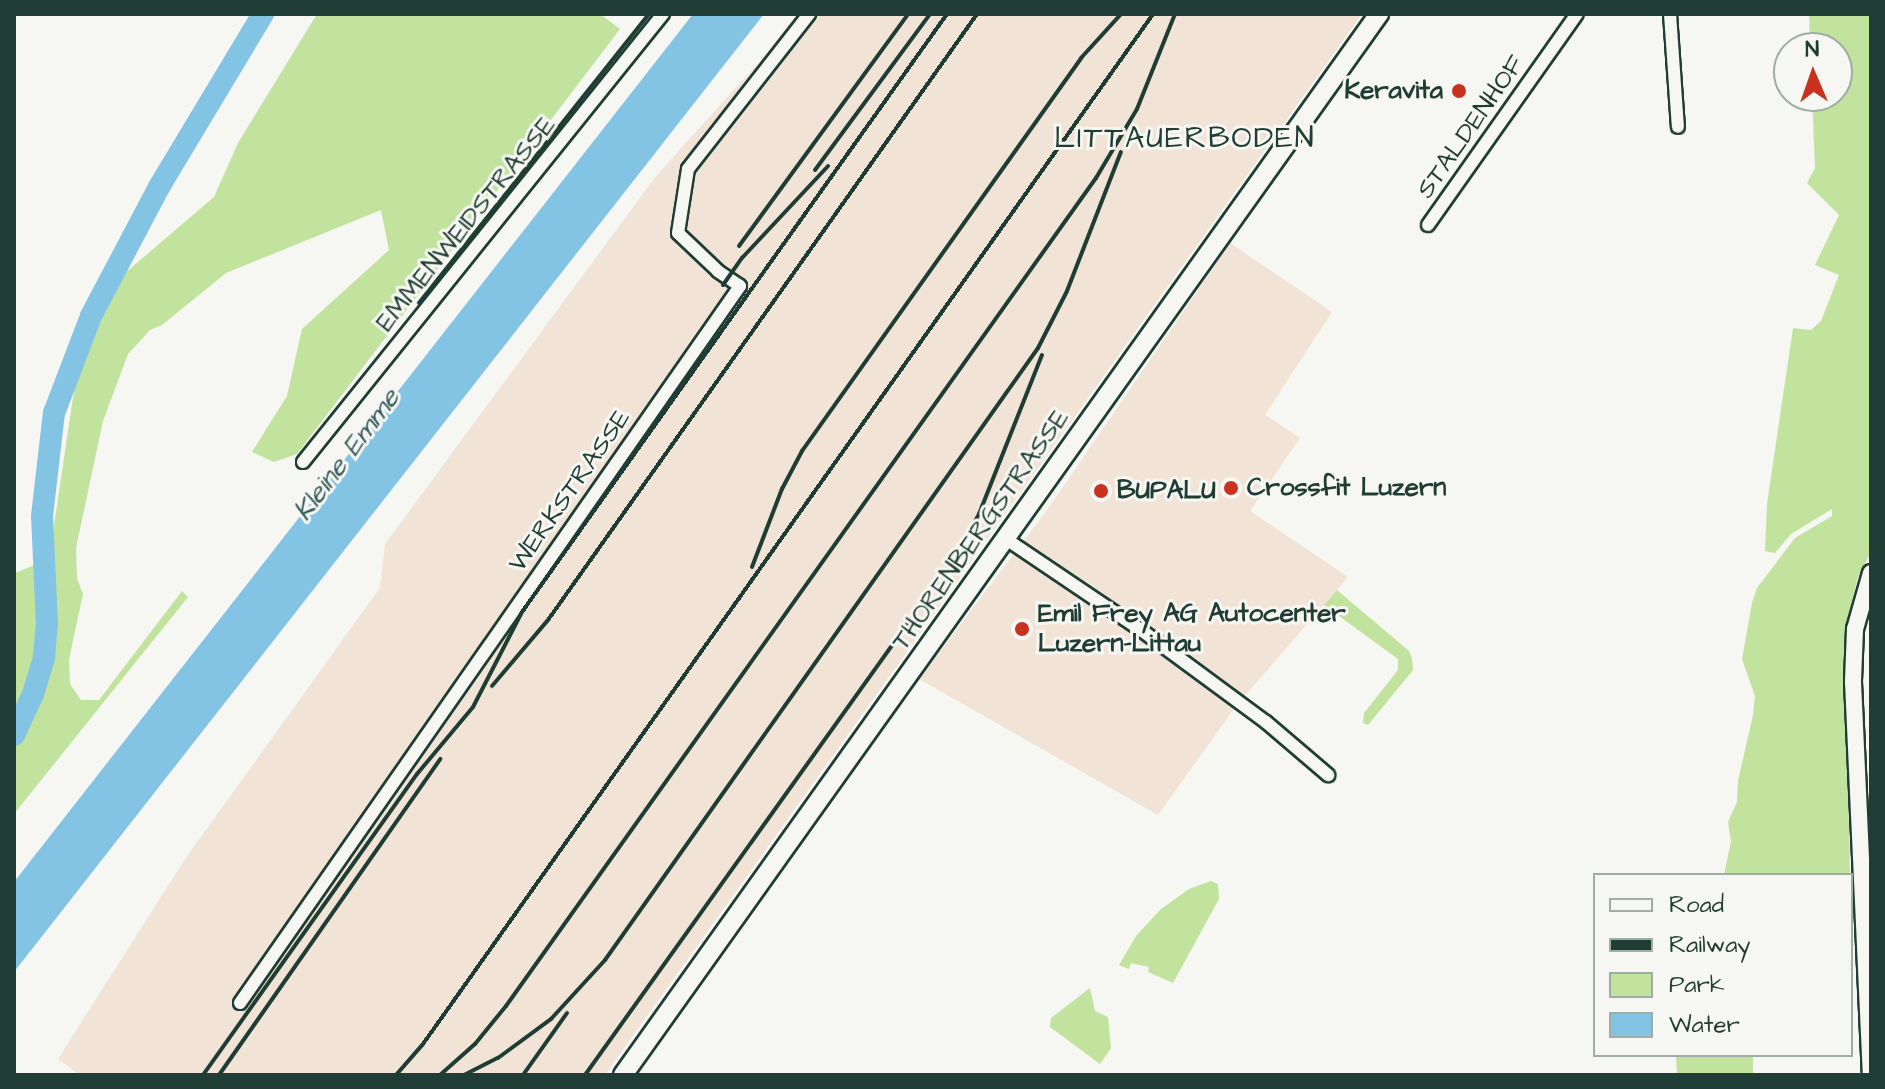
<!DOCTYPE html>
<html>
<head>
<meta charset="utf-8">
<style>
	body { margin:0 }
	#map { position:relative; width:1885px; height:1089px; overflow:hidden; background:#f6f6f2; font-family:"Architects Daughter",sans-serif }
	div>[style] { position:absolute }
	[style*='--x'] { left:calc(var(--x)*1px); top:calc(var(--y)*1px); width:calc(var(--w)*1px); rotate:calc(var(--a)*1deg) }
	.built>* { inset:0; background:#f1e3d6 }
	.green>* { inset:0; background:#c1e39d }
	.water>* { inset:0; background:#83c3e3 }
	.river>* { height:22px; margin:-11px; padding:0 11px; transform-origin:11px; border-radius:11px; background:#83c3e3 }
	.roads { filter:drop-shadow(2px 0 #1f3d34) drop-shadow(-2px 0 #1f3d34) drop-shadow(0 2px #1f3d34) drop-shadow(0 -2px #1f3d34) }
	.street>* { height:12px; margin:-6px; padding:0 6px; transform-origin:6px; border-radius:6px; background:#f6f6f2 }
	.secondary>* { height:16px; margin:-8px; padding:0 8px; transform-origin:8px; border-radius:8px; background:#f6f6f2 }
	.primary>* { height:18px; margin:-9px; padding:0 9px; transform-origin:9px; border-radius:9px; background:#f6f6f2 }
	.rail>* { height:4px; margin:-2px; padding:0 2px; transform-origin:2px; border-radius:2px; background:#1f3d34 }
	.dots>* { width:22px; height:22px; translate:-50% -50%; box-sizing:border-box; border:4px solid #f6f6f2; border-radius:50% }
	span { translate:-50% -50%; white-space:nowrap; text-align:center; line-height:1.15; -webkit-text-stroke:6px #f6f6f2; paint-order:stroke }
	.poi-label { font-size:26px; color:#1f3d34; font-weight:700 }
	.right { translate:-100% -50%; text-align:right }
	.left { translate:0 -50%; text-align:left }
	.street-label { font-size:26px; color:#1f3d34 }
	.water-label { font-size:28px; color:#385e60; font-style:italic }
	.quarter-label { font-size:30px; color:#1f3d34; letter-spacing:2px }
	.frame { position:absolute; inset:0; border:16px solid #1f3d34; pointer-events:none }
	.legend { position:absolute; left:1593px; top:873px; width:260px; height:184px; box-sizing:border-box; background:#f6f6f2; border:2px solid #a0aca6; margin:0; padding:10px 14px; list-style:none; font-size:24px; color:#1f3d34 }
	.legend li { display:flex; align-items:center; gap:16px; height:40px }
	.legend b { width:40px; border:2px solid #a0aca6 }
	.north { position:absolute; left:1773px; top:32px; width:80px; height:80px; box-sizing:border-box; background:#f6f6f2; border:2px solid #a0aca6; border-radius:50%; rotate:358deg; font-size:22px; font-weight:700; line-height:32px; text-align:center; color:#1f3d34 }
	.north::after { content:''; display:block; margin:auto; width:28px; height:36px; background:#c8321e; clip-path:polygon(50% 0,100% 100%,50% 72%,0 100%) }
</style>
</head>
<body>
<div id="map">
	<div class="built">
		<div style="clip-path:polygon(797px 14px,1362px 14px,605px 1075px,80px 1075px,58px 1059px,185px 859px,380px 588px,385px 544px,656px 176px,762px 59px)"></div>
		<div style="clip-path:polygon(1230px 243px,1332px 312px,1265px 415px,1300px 438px,1250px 511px,1348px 577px,1236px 706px,1158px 815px,919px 679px,1050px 506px)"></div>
	</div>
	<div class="green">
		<div style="clip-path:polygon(317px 14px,600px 14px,620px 29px,297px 454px,274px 462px,252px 452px,287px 396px,302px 329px,389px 250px,381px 210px,226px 273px,162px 325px,150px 330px,128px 354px,103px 421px,76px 548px,77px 578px,83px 594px,69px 659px,70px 684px,81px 700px,99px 700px,182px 591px,188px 597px,14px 814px,15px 573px,49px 559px,75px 384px,118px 279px,214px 197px,238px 143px)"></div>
		<div style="clip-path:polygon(1809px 14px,1871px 14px,1871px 552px,1858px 577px,1845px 629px,1850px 875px,1724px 875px,1731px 841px,1728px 822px,1737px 802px,1738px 781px,1753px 715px,1755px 696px,1742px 659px,1752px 603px,1757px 588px,1795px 538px,1832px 516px,1832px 509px,1791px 534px,1775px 553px,1765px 551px,1767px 504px,1793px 328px,1811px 330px,1821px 321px,1839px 275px,1815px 265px,1839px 215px,1807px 183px,1815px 168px,1812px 96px,1837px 96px,1837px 48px,1810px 48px)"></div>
		<div style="clip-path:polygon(1337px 590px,1409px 651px,1412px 659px,1413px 670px,1368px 725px,1363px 723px,1364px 713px,1398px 670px,1398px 659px,1324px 605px)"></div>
		<div style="clip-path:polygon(1211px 881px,1218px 884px,1219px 899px,1173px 983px,1148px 972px,1149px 967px,1131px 963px,1129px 969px,1119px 965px,1136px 936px,1161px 909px,1189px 889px)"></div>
		<div style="clip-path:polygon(1090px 988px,1095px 1011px,1108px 1017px,1111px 1048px,1100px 1064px,1050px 1027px,1051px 1018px)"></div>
		<div style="clip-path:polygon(1676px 1055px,1753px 1055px,1753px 1075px,1677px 1075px)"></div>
	</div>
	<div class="water">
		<div style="clip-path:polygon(693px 14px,764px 14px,14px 972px,14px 882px)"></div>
	</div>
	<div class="river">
		<div style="--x:14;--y:735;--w:45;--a:-65.1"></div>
		<div style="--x:33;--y:694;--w:39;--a:-73"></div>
		<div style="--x:44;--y:657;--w:32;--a:-85"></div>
		<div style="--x:47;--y:625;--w:109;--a:-92.6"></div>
		<div style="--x:42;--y:516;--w:104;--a:-83.4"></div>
		<div style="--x:54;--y:413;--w:104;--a:-69.1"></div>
		<div style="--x:91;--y:316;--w:146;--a:-62.2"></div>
		<div style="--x:159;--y:187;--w:202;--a:-59"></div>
	</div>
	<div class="roads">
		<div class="street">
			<div style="--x:1670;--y:14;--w:113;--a:86"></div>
			<div style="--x:1428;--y:225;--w:258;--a:-54.8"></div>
			<div style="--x:303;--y:462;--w:575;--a:-51.22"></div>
			<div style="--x:1006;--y:539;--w:163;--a:34"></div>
			<div style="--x:1141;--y:630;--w:155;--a:36.4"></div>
			<div style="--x:1266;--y:722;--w:82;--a:40.5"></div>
			<div style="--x:240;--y:1003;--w:874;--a:-55.11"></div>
			<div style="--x:740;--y:286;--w:27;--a:-146"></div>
			<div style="--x:718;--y:271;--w:55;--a:-136.5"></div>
			<div style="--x:678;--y:233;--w:65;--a:-81.1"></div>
			<div style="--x:688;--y:169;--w:197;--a:-52"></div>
		</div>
		<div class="secondary">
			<div style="--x:1871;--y:573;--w:58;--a:105.9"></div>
			<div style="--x:1855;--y:629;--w:53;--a:92.2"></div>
			<div style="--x:1853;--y:682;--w:391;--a:87.4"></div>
		</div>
		<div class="primary">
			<div style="--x:623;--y:1075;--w:1303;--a:-54.53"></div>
		</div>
	</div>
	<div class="rail">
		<div style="--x:815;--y:170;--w:194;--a:-53.6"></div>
		<div style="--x:739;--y:246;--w:287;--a:-53.9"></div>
		<div style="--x:723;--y:285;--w:33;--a:-55"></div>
		<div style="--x:742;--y:258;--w:126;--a:-46.9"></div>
		<div style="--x:419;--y:303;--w:369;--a:-51.5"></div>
		<div style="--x:752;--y:567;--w:84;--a:-69"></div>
		<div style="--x:782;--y:489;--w:43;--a:-62.2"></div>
		<div style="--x:802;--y:451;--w:482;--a:-54.6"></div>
		<div style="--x:1081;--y:58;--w:59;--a:-47.7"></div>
		<div style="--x:492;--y:686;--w:87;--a:-49.7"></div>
		<div style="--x:548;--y:620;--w:742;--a:-54.7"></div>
		<div style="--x:203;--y:1075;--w:369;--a:-54.6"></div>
		<div style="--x:417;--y:774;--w:87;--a:-50.1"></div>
		<div style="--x:473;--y:707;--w:107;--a:-62.7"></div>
		<div style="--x:522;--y:612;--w:734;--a:-54.6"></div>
		<div style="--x:219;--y:1075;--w:386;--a:-55"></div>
		<div style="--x:396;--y:1075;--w:41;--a:-48.9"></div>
		<div style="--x:423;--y:1044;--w:1262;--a:-54.67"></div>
		<div style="--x:440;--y:1075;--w:47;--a:-41.5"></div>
		<div style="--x:475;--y:1044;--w:49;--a:-50.8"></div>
		<div style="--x:506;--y:1006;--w:1017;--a:-54.53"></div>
		<div style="--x:1096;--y:178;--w:80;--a:-59.3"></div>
		<div style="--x:1137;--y:109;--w:102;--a:-68.2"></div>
		<div style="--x:464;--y:1075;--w:38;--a:-27"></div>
		<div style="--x:498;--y:1058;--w:66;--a:-36.3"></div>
		<div style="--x:551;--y:1019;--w:80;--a:-47.5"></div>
		<div style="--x:605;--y:960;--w:750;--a:-54.72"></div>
		<div style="--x:1038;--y:348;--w:64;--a:-63"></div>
		<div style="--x:1067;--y:291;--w:149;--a:-68.8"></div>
		<div style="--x:523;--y:1075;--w:76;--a:-54.6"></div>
		<div style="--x:585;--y:1075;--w:633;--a:-54.45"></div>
		<div style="--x:953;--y:560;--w:53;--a:-60.5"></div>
		<div style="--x:979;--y:514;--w:171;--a:-68.4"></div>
	</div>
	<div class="dots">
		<div style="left:1459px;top:91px;background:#c8321e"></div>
		<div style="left:1231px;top:488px;background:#c8321e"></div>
		<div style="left:1101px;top:491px;background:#c8321e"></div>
		<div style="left:1022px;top:629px;background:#c8321e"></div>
	</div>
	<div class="poi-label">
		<span class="right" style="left:1443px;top:91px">Keravita</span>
		<span class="left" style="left:1247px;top:488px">Crossfit Luzern</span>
		<span class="left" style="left:1117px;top:491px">BUPALU</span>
		<span class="left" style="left:1038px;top:629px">Emil Frey AG Autocenter<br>Luzern-Littau</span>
	</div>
	<div class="street-label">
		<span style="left:1471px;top:127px;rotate:-55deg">STALDENHOF</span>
		<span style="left:466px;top:224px;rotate:-51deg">EMMENWEIDSTRASSE</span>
		<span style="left:570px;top:491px;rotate:-55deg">WERKSTRASSE</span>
		<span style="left:981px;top:530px;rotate:-55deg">THORENBERGSTRASSE</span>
	</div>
	<div class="water-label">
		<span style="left:347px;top:455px;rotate:-53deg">Kleine Emme</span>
	</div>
	<div class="quarter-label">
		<span style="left:1185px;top:138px">LITTAUERBODEN</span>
	</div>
	<div class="frame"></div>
	<ul class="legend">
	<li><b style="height:10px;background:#f6f6f2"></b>Road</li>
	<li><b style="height:10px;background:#1f3d34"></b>Railway</li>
	<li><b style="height:22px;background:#c1e39d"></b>Park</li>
	<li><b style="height:22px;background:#83c3e3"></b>Water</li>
	</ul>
	<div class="north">N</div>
</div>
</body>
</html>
